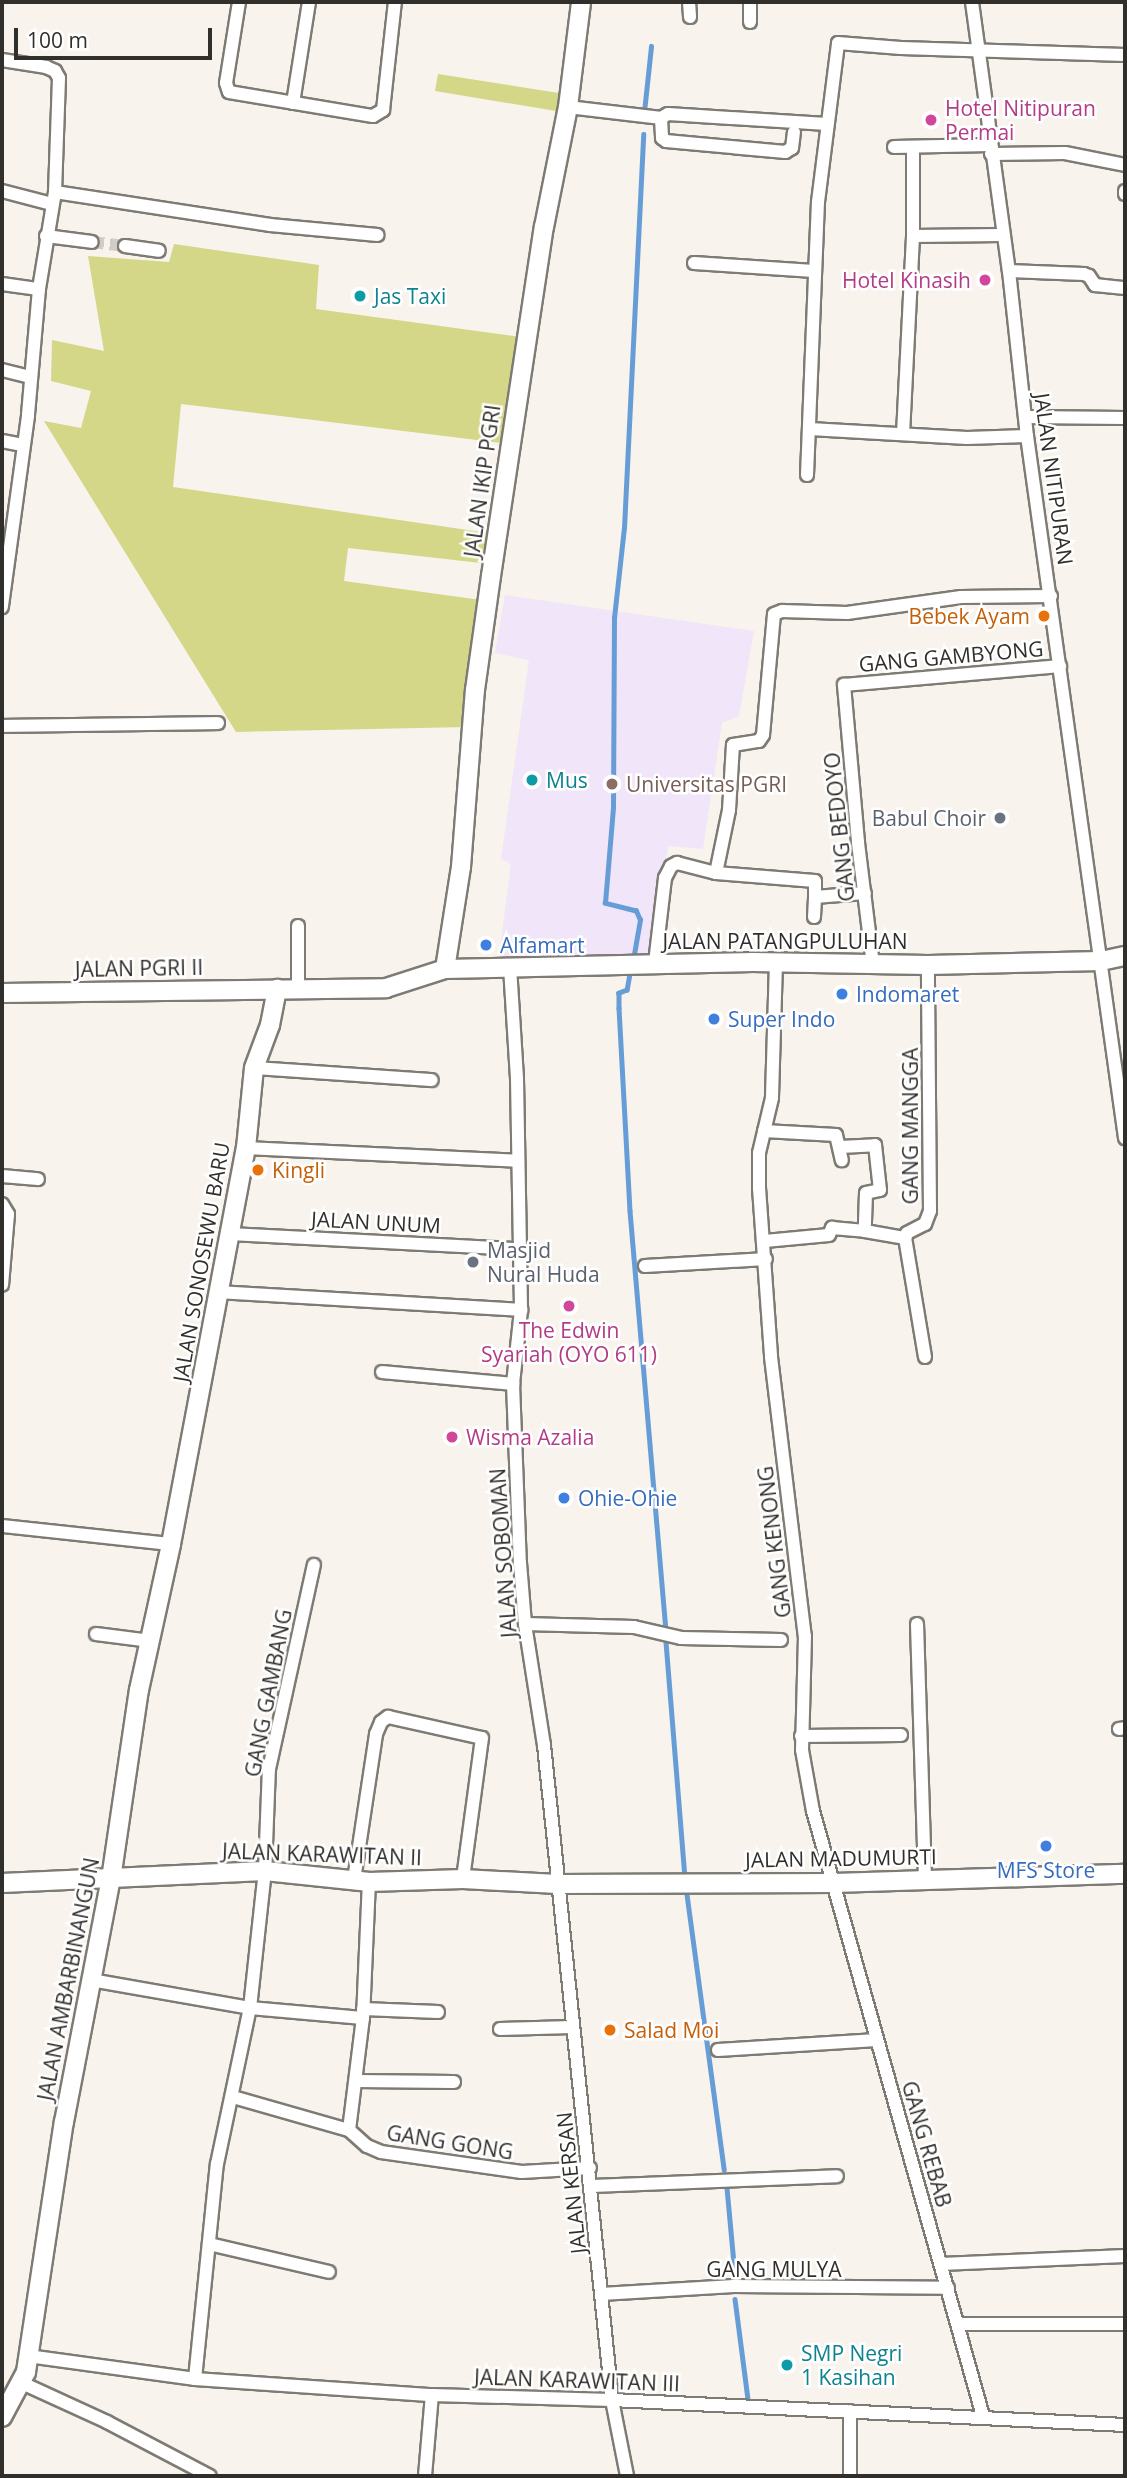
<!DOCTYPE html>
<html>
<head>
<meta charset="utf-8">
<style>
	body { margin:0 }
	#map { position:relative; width:1127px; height:2478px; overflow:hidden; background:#f8f3ed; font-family:"Open Sans",sans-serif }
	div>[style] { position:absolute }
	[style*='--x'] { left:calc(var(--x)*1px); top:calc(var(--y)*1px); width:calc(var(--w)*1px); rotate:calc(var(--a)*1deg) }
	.education>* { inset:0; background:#f1e5f9 }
	.green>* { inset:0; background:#d3d787 }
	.stream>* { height:4.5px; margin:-2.25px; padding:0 2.25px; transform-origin:2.25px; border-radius:2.25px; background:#679dd7 }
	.street-tunnel>* { height:12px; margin-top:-6px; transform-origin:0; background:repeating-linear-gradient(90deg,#d0ccc6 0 12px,transparent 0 18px) }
	.roads { filter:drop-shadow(2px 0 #7e7a74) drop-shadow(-2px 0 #7e7a74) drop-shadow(0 2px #7e7a74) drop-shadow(0 -2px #7e7a74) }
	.street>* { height:12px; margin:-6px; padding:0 6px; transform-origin:6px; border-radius:6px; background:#fff }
	.secondary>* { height:18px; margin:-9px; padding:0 9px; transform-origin:9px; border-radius:9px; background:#fff }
	.dots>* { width:19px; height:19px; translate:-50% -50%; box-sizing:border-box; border:4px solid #fff; border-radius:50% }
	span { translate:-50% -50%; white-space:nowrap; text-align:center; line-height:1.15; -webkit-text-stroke:5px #fff; paint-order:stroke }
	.hotel-label { font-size:21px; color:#b23c85 }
	.left { translate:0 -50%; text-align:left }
	.right { translate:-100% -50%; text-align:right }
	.culture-label { font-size:21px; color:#0d838f }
	.street-label { font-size:21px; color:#312f2c }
	.food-label { font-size:21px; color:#c56008 }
	.education-label { font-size:21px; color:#785e54 }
	.worship-label { font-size:21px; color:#5b616d }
	.shop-label { font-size:21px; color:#366cbe }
	.frame { position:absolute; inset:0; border:4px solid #312f2c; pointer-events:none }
	.scale { position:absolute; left:14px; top:28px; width:198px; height:32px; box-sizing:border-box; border:4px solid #312f2c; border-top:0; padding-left:9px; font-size:21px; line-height:24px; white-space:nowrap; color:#312f2c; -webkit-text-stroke:5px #fff; paint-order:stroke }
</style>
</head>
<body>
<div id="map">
	<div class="education">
		<div style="clip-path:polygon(505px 595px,754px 631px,739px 716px,722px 723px,703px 849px,668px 846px,650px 962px,497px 971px,511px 864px,501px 859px,529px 660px,495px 653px)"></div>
	</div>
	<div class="green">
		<div style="clip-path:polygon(438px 74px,565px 94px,562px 112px,435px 91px)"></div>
		<div style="clip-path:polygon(174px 244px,319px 265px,316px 309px,521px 337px,511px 444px,181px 404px,173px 487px,495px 534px,490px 564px,348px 548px,344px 581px,488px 601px,466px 727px,236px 732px,44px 421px,81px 428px,91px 391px,51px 381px,52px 340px,104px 351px,88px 256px,169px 262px)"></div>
	</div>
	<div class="stream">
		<div style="--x:644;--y:112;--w:66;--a:-83.9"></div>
		<div style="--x:633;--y:960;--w:41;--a:-80.1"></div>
		<div style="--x:640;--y:920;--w:10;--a:-114"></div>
		<div style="--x:636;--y:911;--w:32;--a:-166"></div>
		<div style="--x:605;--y:903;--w:96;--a:-85.2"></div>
		<div style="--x:613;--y:807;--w:189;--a:-89.7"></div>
		<div style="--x:614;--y:618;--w:91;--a:-83.7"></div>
		<div style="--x:624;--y:528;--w:394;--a:-87.2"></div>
		<div style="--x:631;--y:968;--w:22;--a:100"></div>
		<div style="--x:627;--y:990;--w:9;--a:159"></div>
		<div style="--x:619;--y:993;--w:15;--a:90"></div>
		<div style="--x:619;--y:1008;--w:203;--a:86.9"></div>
		<div style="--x:630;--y:1211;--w:419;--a:85.1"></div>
		<div style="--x:666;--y:1642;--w:238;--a:85.4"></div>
		<div style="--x:686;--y:1887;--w:285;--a:82.3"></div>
		<div style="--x:727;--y:2188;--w:87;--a:84.7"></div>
		<div style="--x:735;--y:2299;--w:101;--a:82.6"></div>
	</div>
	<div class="street-tunnel">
		<div style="--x:92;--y:242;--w:33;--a:7"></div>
	</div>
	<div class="roads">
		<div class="street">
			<div style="--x:239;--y:2;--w:82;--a:99.1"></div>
			<div style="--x:226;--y:83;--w:9;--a:72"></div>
			<div style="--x:229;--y:92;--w:146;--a:9.5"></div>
			<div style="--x:373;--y:116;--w:12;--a:-31"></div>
			<div style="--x:383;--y:110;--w:109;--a:-83.7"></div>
			<div style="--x:689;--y:2;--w:15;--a:86"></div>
			<div style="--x:972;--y:2;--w:272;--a:82.2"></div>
			<div style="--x:1009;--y:271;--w:166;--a:83.8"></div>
			<div style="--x:1027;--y:436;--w:709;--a:82.05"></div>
			<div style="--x:750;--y:22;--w:20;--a:-90"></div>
			<div style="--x:2;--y:60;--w:45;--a:9"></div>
			<div style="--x:46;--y:67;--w:10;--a:24"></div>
			<div style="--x:55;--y:71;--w:8;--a:60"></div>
			<div style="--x:59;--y:78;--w:114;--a:92"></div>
			<div style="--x:55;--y:192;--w:98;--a:99.4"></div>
			<div style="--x:39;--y:289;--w:127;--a:95"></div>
			<div style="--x:28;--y:416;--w:193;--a:97.8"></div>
			<div style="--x:293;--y:103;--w:102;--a:-81"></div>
			<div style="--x:568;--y:107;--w:94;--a:6.7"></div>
			<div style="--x:661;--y:118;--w:20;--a:87"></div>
			<div style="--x:662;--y:138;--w:5;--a:37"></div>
			<div style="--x:666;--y:141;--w:120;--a:5.3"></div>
			<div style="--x:785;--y:152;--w:8;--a:-30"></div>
			<div style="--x:792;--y:148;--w:16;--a:-83"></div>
			<div style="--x:661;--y:118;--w:8;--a:-30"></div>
			<div style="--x:668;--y:114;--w:159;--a:3.6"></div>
			<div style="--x:894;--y:147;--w:96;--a:-1.2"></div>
			<div style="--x:991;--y:154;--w:74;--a:-0.8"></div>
			<div style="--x:1065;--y:153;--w:61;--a:11.3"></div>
			<div style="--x:2;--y:191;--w:52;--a:14.6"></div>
			<div style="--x:55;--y:192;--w:218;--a:8.7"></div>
			<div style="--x:270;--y:225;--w:108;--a:5.3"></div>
			<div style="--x:1125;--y:194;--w:3;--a:-90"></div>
			<div style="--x:46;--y:236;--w:46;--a:7.4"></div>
			<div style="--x:913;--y:236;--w:89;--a:-0.6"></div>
			<div style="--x:125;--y:246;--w:34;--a:8"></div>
			<div style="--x:694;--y:263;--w:120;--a:3.8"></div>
			<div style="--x:1009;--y:271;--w:75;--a:2.3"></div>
			<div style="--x:1084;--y:274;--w:5;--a:22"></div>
			<div style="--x:1089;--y:276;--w:11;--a:56"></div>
			<div style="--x:1095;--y:285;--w:30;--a:6"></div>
			<div style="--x:2;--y:284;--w:37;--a:8"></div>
			<div style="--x:2;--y:370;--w:29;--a:14"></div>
			<div style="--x:1025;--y:417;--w:100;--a:0.6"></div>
			<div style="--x:810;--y:429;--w:157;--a:3.3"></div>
			<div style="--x:967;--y:438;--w:60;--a:-1.9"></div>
			<div style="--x:903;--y:434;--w:198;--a:-87.1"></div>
			<div style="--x:913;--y:236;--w:89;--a:-90"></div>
			<div style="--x:2;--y:441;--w:21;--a:11"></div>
			<div style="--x:807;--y:475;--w:273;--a:-87.7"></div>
			<div style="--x:818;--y:202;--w:160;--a:-82.8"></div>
			<div style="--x:838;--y:43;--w:63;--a:4.5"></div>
			<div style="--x:901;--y:48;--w:224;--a:1.8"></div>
			<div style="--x:2;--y:726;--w:216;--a:-0.8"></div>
			<div style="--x:716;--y:873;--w:64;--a:-78.3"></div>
			<div style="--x:729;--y:810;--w:65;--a:-86.5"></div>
			<div style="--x:733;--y:745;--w:26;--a:-9"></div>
			<div style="--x:759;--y:741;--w:7;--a:-56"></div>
			<div style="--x:763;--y:735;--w:121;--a:-84.8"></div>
			<div style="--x:774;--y:614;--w:9;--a:-21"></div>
			<div style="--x:782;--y:611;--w:65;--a:1.8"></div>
			<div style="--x:847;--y:613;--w:115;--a:-8"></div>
			<div style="--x:961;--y:597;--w:90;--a:-0.6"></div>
			<div style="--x:814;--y:917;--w:20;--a:-87"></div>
			<div style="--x:776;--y:962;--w:136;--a:91.7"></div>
			<div style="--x:772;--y:1098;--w:57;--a:103.3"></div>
			<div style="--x:759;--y:1153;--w:35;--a:90"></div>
			<div style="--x:759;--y:1188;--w:169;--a:85.9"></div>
			<div style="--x:771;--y:1357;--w:281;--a:83.1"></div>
			<div style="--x:805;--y:1636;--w:114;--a:91.5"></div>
			<div style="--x:802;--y:1750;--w:62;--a:79.8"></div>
			<div style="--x:813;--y:1811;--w:628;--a:74.31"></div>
			<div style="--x:655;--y:963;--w:86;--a:-83.3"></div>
			<div style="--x:665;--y:878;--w:13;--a:-63"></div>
			<div style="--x:671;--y:866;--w:7;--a:-27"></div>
			<div style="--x:677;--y:863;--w:40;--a:14.4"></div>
			<div style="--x:716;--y:873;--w:99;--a:4.6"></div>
			<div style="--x:815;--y:881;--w:16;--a:90"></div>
			<div style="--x:815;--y:897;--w:50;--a:-4.6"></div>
			<div style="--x:873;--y:965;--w:124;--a:-97"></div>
			<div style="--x:858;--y:842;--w:158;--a:-95.1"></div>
			<div style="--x:844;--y:685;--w:217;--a:-5"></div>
			<div style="--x:510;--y:967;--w:112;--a:86.4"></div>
			<div style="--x:517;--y:1079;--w:231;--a:89"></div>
			<div style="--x:521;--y:1310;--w:74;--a:96.2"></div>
			<div style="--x:513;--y:1384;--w:179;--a:87.8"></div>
			<div style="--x:520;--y:1563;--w:61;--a:85.3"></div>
			<div style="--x:525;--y:1624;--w:122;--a:81.1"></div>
			<div style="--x:544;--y:1745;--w:659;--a:84.07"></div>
			<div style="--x:612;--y:2400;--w:77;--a:78.8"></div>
			<div style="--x:298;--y:988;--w:62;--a:-90"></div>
			<div style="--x:254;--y:1068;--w:178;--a:3.9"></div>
			<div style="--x:764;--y:1131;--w:72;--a:3.2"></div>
			<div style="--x:836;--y:1135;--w:26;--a:77"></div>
			<div style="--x:840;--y:1147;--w:35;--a:-3"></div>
			<div style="--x:875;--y:1145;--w:45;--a:83.7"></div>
			<div style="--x:880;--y:1190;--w:14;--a:168"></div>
			<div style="--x:866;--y:1193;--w:38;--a:92"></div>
			<div style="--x:865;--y:1231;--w:41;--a:9.9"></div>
			<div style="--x:246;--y:1148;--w:271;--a:2.7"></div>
			<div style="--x:2;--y:1176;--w:36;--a:5"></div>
			<div style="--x:2;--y:1204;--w:12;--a:59"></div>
			<div style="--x:8;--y:1214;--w:71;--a:94.8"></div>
			<div style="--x:230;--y:1234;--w:289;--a:3"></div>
			<div style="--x:765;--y:1241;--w:64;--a:-5.4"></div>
			<div style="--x:829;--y:1235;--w:8;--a:-67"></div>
			<div style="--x:832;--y:1228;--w:33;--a:5"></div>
			<div style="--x:645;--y:1266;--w:121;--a:-3.3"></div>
			<div style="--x:219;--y:1292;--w:303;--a:3.4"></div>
			<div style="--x:925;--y:1357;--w:121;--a:-99.5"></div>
			<div style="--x:905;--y:1238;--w:5;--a:-68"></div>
			<div style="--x:907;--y:1233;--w:20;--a:-27"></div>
			<div style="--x:925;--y:1224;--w:14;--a:-69"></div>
			<div style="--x:930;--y:1211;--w:246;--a:-90.5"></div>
			<div style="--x:382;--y:1372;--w:132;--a:5.2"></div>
			<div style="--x:2;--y:1526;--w:170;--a:6.1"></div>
			<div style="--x:525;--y:1624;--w:109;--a:1.6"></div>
			<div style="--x:634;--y:1627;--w:48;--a:13.2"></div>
			<div style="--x:681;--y:1638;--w:100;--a:1.1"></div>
			<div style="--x:917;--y:1624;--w:256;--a:88.2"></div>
			<div style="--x:96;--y:1634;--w:55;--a:7.3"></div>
			<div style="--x:1119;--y:1729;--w:6;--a:-9"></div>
			<div style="--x:801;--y:1736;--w:100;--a:-0.6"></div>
			<div style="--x:354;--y:1880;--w:148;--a:-81.4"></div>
			<div style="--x:376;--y:1734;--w:13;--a:-67"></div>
			<div style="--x:381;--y:1722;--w:9;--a:-36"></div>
			<div style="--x:388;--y:1717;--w:96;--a:12.6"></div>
			<div style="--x:482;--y:1738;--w:142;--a:97.7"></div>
			<div style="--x:91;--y:1980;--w:161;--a:10"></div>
			<div style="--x:250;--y:2008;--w:113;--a:5.1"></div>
			<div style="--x:363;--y:2009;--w:75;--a:2.3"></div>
			<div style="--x:500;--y:2029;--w:72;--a:-1.6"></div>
			<div style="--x:718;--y:2050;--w:159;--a:-3.6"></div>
			<div style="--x:356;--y:2081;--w:98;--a:0.6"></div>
			<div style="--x:233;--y:2097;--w:121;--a:15.9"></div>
			<div style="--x:349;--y:2130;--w:24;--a:42"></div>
			<div style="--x:367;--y:2146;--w:15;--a:23"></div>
			<div style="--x:381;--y:2152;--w:142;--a:8.1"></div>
			<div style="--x:522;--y:2172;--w:68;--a:-3.4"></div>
			<div style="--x:349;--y:2130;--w:113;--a:-82.9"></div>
			<div style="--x:363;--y:2018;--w:136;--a:-87.5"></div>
			<div style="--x:592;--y:2186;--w:245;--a:-2.3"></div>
			<div style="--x:209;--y:2244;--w:123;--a:13.1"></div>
			<div style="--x:941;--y:2264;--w:184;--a:-2.5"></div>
			<div style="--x:601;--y:2294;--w:133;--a:-3.4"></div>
			<div style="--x:734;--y:2286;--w:214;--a:0.5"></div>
			<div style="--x:958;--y:2324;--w:166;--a:0"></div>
			<div style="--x:28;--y:2356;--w:169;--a:7.8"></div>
			<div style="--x:195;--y:2379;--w:238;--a:3.9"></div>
			<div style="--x:432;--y:2395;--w:180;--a:1.6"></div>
			<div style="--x:612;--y:2400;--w:514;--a:2.79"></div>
			<div style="--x:195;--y:2379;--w:216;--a:-84.2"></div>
			<div style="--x:217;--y:2164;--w:159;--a:-78.1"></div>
			<div style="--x:250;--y:2008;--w:138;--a:-83.8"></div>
			<div style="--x:265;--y:1871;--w:102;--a:-87.8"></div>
			<div style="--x:269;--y:1769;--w:209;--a:-77.6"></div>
			<div style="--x:22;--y:2383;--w:94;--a:24.6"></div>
			<div style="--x:107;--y:2422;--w:116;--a:27.7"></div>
			<div style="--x:425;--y:2476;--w:81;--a:-85.1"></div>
			<div style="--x:850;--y:2476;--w:65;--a:-90"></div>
		</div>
		<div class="secondary">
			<div style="--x:445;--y:969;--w:103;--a:-81.1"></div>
			<div style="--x:461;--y:867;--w:178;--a:-85.5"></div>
			<div style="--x:475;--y:690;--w:115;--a:-82"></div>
			<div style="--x:491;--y:576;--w:353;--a:-81.4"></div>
			<div style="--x:544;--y:227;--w:122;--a:-78.7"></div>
			<div style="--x:568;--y:107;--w:106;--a:-82.9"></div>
			<div style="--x:2;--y:993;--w:384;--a:-0.7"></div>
			<div style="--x:386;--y:988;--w:62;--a:-17.9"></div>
			<div style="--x:445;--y:969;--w:308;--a:-1.3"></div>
			<div style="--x:753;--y:962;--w:175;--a:1"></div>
			<div style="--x:928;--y:965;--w:173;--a:-1.3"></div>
			<div style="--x:1101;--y:961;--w:25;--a:-12"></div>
			<div style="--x:2;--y:1883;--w:263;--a:-2.6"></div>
			<div style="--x:265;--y:1871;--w:105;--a:6"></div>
			<div style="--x:369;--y:1882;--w:94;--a:-1.8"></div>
			<div style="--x:463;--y:1879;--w:94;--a:3"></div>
			<div style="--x:557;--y:1884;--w:277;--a:-0.2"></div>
			<div style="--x:834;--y:1883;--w:291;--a:-1.8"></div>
			<div style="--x:2;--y:2417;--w:51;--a:-61.9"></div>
			<div style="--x:26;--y:2372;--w:253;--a:-81.4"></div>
			<div style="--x:64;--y:2122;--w:248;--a:-79.1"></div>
			<div style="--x:111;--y:1879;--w:191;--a:-81.6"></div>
			<div style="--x:139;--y:1690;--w:149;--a:-77.6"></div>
			<div style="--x:171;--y:1544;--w:403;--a:-79.3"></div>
			<div style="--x:246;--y:1148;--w:80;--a:-84.3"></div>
			<div style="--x:254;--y:1068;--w:46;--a:-69.6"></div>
			<div style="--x:270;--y:1025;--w:37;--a:-79"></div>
		</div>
	</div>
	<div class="dots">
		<div style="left:931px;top:120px;background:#d1479c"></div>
		<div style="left:985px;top:280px;background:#d1479c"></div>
		<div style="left:360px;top:296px;background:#0f9aa8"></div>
		<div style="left:1044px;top:616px;background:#e8710a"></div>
		<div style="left:532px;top:780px;background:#0f9aa8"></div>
		<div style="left:612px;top:784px;background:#8d6e63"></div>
		<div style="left:1000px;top:818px;background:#6b7280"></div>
		<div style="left:486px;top:945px;background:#3f7fe0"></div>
		<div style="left:842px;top:994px;background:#3f7fe0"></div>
		<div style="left:714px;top:1019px;background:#3f7fe0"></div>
		<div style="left:258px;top:1170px;background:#e8710a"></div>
		<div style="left:473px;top:1262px;background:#6b7280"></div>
		<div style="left:569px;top:1306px;background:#d1479c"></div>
		<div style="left:452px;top:1437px;background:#d1479c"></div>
		<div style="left:564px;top:1498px;background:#3f7fe0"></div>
		<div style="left:1046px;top:1846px;background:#3f7fe0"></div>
		<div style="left:610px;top:2030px;background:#e8710a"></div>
		<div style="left:787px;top:2365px;background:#0f9aa8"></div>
	</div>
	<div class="hotel-label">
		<span class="left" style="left:945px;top:120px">Hotel Nitipuran<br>Permai</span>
		<span class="right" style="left:971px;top:280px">Hotel Kinasih</span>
		<span style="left:569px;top:1342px">The Edwin<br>Syariah (OYO 611)</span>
		<span class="left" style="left:466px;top:1437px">Wisma Azalia</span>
	</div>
	<div class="culture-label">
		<span class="left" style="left:374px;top:296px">Jas Taxi</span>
		<span class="left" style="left:546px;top:780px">Mus</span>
		<span class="left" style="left:801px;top:2365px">SMP Negri<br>1 Kasihan</span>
	</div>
	<div class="street-label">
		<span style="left:1054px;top:479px;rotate:82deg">JALAN NITIPURAN</span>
		<span style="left:482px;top:481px;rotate:-82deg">JALAN IKIP PGRI</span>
		<span style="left:951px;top:656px;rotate:-5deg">GANG GAMBYONG</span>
		<span style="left:839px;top:827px;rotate:-96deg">GANG BEDOYO</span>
		<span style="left:785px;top:941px">JALAN PATANGPULUHAN</span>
		<span style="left:139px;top:968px;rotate:-1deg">JALAN PGRI II</span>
		<span style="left:910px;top:1126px;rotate:-90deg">GANG MANGGA</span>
		<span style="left:376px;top:1222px;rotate:3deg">JALAN UNUM</span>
		<span style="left:201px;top:1262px;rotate:-80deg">JALAN SONOSEWU BARU</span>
		<span style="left:774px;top:1542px;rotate:-97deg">GANG KENONG</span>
		<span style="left:503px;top:1553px;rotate:-94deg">JALAN SOBOMAN</span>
		<span style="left:268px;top:1693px;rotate:-79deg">GANG GAMBANG</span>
		<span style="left:322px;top:1854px;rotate:2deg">JALAN KARAWITAN II</span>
		<span style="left:841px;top:1858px;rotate:-1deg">JALAN MADUMURTI</span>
		<span style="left:68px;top:1979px;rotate:-79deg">JALAN AMBARBINANGUN</span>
		<span style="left:450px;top:2142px;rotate:9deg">GANG GONG</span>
		<span style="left:927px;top:2144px;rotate:74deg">GANG REBAB</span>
		<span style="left:571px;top:2183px;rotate:-96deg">JALAN KERSAN</span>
		<span style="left:774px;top:2269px">GANG MULYA</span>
		<span style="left:577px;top:2380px;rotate:2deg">JALAN KARAWITAN III</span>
	</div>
	<div class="food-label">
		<span class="right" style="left:1030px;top:616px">Bebek Ayam</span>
		<span class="left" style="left:272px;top:1170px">Kingli</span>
		<span class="left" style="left:624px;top:2030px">Salad Moi</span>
	</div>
	<div class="education-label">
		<span class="left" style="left:626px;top:784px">Universitas PGRI</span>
	</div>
	<div class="worship-label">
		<span class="right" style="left:986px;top:818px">Babul Choir</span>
		<span class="left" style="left:487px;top:1262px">Masjid<br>Nural Huda</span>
	</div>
	<div class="shop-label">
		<span class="left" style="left:500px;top:945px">Alfamart</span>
		<span class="left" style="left:856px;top:994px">Indomaret</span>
		<span class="left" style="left:728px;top:1019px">Super Indo</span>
		<span class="left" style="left:578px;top:1498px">Ohie-Ohie</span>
		<span style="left:1046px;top:1870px">MFS Store</span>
	</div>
	<div class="frame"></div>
	<div class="scale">100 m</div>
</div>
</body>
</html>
